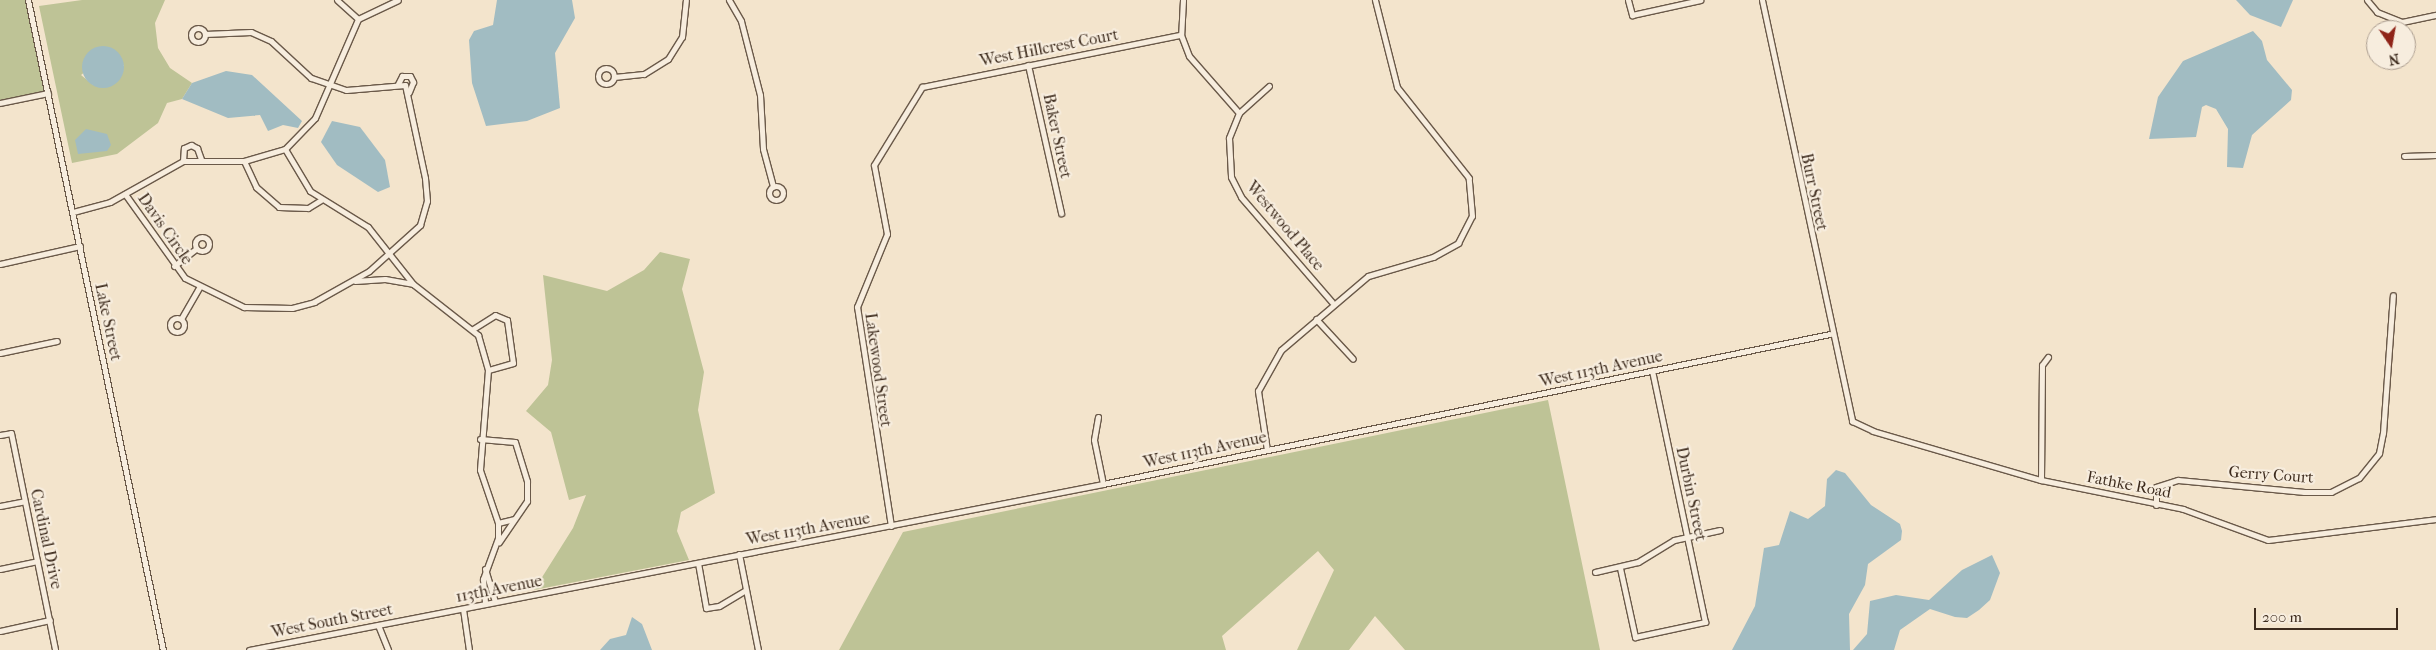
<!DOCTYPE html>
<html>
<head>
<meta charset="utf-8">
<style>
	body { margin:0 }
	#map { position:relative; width:2436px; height:650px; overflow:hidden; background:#f3e4cc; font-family:"IM FELL French Canon",serif }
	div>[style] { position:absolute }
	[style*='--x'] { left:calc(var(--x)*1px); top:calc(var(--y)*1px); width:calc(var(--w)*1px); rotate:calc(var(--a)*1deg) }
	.green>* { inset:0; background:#bec396 }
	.water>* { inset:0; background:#a1bcc2 }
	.round { border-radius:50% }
	.roads { filter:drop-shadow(1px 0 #6a5949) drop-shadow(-1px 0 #6a5949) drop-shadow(0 1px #6a5949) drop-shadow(0 -1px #6a5949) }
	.minor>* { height:5px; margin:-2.5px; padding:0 2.5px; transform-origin:2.5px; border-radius:2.5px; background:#f7edde }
	.minor>.ring { margin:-2.5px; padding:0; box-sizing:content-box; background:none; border:5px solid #f7edde; border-radius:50% }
	span { translate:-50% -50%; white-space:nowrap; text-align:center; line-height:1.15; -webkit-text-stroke:4.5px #f7edde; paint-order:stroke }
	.street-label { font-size:16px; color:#3d2b1d }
	.north { position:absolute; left:2366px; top:20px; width:50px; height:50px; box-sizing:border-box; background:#f7edde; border:1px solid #ad9f91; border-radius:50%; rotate:168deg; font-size:14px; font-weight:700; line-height:20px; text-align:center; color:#3d2b1d }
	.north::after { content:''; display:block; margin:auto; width:18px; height:22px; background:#8f2418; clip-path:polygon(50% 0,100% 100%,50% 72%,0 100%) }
	.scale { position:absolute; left:2254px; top:608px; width:144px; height:22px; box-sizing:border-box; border:2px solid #3d2b1d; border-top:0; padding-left:6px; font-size:15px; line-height:18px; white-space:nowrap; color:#3d2b1d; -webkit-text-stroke:4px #f7edde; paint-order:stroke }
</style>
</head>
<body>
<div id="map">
	<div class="green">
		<div style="clip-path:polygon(0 0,28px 0,48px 93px,0 103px)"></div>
		<div style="clip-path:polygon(evenodd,82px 0,165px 0,155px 23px,158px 48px,170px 68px,192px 83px,182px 99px,167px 103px,158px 123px,117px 154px,72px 163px,39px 6px,82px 0,113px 50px,124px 66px,93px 85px,81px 75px,113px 50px)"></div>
		<div style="clip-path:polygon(660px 252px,690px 259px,682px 289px,704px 372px,698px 410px,715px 493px,681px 512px,677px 531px,689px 560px,534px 590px,573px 528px,586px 495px,569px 500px,551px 432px,526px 411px,548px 385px,552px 360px,543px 275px,607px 291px,644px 270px)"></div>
		<div style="clip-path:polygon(1548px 400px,1600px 650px,1405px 650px,1375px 616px,1349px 650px,1297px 650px,1334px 570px,1318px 551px,1222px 636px,1226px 650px,839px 650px,903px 532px)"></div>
	</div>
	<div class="water">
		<div style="clip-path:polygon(497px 0,572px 0,575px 18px,555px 53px,560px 108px,527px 121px,486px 126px,472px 83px,469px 40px,474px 31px,493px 25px)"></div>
		<div style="clip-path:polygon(2236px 0,2293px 0,2281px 27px,2250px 15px)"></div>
		<div style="clip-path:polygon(2253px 31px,2262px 41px,2267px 60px,2292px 90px,2291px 100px,2252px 135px,2243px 168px,2227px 167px,2228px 129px,2216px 109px,2206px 105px,2202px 107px,2196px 137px,2149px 139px,2158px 97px,2183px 61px)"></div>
		<div class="round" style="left:82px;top:46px;width:42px;height:42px"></div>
		<div style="clip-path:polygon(226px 71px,252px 75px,302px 121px,298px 128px,283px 125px,268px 131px,260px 115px,228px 118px,182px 99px,192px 83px)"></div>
		<div style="clip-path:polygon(332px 121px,360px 127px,385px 160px,390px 187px,378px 192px,337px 165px,321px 142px)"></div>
		<div style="clip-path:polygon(86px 129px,107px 134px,111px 145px,107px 151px,78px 154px,75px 140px)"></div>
		<div style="clip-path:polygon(1836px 470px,1845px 473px,1871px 505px,1900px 524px,1902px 531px,1901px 540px,1868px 564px,1865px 585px,1849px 614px,1850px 650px,1732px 650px,1755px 606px,1764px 548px,1779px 545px,1790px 511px,1808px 519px,1825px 506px,1827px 479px)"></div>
		<div style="clip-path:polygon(1992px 555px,2000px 573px,1990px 600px,1979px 610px,1967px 618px,1955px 617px,1930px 609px,1900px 630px,1894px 650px,1853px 650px,1867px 634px,1870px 601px,1896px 595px,1929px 600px,1962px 570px)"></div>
		<div style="clip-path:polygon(632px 617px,642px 624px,652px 650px,600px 650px,610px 639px,626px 635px)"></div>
	</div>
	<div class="roads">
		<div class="minor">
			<div style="--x:28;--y:0;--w:664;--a:78.27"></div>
			<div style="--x:337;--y:0;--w:28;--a:42"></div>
			<div style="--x:729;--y:0;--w:24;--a:60"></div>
			<div style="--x:741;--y:21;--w:76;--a:75.6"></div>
			<div style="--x:760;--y:95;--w:54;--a:86.8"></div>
			<div style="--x:763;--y:149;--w:39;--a:75"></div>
			<div style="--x:1183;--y:0;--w:35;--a:93"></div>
			<div style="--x:1181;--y:35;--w:22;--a:69"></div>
			<div style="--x:1189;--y:56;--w:76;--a:48.7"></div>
			<div style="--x:1628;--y:0;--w:16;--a:75"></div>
			<div style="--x:1632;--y:15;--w:70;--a:-12.4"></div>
			<div style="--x:1762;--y:0;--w:431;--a:77.9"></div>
			<div style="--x:1852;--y:421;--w:23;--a:25"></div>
			<div style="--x:1873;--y:431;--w:175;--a:16.3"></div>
			<div style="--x:2041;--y:480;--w:145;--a:11.5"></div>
			<div style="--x:2183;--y:509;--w:90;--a:20"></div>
			<div style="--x:2268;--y:540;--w:169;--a:-7.1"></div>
			<div style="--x:2367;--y:0;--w:16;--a:50"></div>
			<div style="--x:2377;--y:12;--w:27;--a:22"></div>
			<div style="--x:2402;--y:22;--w:35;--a:-12"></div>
			<div class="ring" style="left:191px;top:28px;width:9px;height:9px"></div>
			<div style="--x:1028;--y:65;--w:152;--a:77.4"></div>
			<div class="ring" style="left:598px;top:68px;width:11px;height:11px"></div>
			<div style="--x:614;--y:77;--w:30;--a:-6"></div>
			<div style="--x:644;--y:74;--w:28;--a:-32"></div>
			<div style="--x:668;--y:59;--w:26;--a:-58"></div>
			<div style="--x:682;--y:37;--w:37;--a:-84"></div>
			<div style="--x:398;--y:84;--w:9;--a:-63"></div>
			<div style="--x:402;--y:76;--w:8;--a:0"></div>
			<div style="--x:410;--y:76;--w:7;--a:63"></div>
			<div style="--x:413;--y:82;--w:11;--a:112"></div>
			<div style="--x:1269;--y:86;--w:40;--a:138"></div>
			<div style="--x:1239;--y:113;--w:27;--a:112"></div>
			<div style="--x:1229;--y:138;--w:39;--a:87"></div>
			<div style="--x:1231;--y:177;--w:22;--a:63"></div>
			<div style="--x:1241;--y:197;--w:139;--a:49.1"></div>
			<div style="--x:0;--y:103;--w:49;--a:-11.8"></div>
			<div style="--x:285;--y:149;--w:49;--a:59.2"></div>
			<div style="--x:310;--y:191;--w:68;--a:31.8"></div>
			<div style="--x:368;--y:227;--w:73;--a:51.7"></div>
			<div style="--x:413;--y:284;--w:83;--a:38.1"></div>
			<div style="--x:478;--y:335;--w:36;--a:74"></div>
			<div style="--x:488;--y:370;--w:100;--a:94.6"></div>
			<div style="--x:480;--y:470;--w:56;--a:71.2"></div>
			<div style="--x:498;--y:523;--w:15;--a:90"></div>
			<div style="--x:498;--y:538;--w:44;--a:110.1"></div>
			<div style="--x:483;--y:579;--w:25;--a:85"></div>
			<div style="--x:2404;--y:156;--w:32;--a:-2"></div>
			<div style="--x:183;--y:161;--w:13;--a:-86"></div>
			<div style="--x:184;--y:148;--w:8;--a:-23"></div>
			<div style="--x:191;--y:145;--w:7;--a:27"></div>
			<div style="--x:197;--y:148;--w:12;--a:70"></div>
			<div style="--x:244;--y:161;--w:29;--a:65"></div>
			<div style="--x:256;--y:187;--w:30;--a:41"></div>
			<div style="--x:279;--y:207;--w:29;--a:2"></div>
			<div style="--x:308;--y:208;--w:15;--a:-32"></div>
			<div class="ring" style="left:769px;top:186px;width:9px;height:9px"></div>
			<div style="--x:125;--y:194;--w:103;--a:54.5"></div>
			<div style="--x:185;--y:278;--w:66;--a:26.2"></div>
			<div style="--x:244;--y:307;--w:48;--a:1.2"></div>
			<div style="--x:292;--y:308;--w:23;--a:-15"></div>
			<div style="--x:314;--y:302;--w:63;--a:-29.4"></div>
			<div style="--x:369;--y:271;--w:69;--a:-42"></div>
			<div style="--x:420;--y:225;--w:25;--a:-74"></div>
			<div style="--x:427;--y:201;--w:23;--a:-95"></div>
			<div style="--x:425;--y:178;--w:95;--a:-102.1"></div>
			<div style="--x:405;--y:85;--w:59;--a:175.2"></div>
			<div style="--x:346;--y:90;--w:37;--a:-161"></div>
			<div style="--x:311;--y:78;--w:54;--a:-137.2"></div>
			<div style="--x:271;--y:41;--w:22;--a:-156"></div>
			<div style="--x:251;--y:32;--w:46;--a:177.5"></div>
			<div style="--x:73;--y:212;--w:38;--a:-15"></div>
			<div style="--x:110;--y:202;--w:84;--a:-29.3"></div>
			<div style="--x:183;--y:161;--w:61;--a:0"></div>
			<div style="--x:244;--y:161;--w:43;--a:-16.3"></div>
			<div style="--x:285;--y:149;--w:43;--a:-45.9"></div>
			<div style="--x:315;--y:118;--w:108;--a:-66.5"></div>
			<div style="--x:358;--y:19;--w:44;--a:-25.4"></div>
			<div class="ring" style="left:195px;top:237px;width:9px;height:9px"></div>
			<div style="--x:0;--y:264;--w:82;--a:-12.7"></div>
			<div style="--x:174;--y:266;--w:28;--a:-38"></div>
			<div style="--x:355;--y:281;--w:30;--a:-4"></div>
			<div style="--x:385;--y:279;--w:28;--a:10"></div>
			<div class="ring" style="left:170px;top:318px;width:9px;height:9px"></div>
			<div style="--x:181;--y:319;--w:36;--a:-60"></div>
			<div style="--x:1316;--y:319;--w:54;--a:47.2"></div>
			<div style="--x:473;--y:329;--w:26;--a:-32"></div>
			<div style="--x:495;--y:315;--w:13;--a:23"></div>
			<div style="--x:507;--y:320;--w:43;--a:82.1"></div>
			<div style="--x:513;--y:363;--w:26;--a:164"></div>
			<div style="--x:0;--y:353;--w:58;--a:-11.9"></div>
			<div style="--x:1098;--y:417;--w:23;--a:100"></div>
			<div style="--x:1094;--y:440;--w:45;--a:78.4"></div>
			<div style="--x:0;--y:435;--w:11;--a:-10"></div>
			<div style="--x:11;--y:433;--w:221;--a:78.5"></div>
			<div style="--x:480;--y:439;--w:35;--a:5"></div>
			<div style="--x:515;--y:442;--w:41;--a:72.9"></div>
			<div style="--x:527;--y:481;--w:20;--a:90"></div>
			<div style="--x:527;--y:501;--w:50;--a:124.3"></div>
			<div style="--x:1267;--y:450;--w:60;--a:-98.7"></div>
			<div style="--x:1258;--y:391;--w:47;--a:-60.7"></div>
			<div style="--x:1281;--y:350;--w:114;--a:-40.4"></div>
			<div style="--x:1368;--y:276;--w:68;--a:-16.3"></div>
			<div style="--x:1433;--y:257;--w:29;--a:-29"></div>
			<div style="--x:1458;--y:243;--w:30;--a:-63"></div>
			<div style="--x:1472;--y:216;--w:38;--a:-95"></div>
			<div style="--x:1469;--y:178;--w:116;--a:-128.4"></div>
			<div style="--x:1397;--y:87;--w:90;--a:-104.2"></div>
			<div style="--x:2041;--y:480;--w:115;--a:-89.5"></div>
			<div style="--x:2042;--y:365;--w:10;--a:-53"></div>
			<div style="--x:2156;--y:505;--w:18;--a:-90"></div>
			<div style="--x:2156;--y:487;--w:23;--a:-18"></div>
			<div style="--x:2178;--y:480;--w:127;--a:5.4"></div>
			<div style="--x:2304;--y:492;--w:27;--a:0"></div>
			<div style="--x:2331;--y:492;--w:31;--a:-27"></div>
			<div style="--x:2359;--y:478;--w:32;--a:-51"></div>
			<div style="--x:2379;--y:453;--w:20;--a:-79"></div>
			<div style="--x:2383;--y:433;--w:138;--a:-85.9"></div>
			<div style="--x:0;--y:506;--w:25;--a:-11"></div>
			<div style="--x:498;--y:523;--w:16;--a:-14"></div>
			<div style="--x:891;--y:526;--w:222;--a:-98.8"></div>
			<div style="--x:857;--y:307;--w:79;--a:-67.7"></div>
			<div style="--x:887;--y:234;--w:70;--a:-100.7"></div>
			<div style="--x:874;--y:165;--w:92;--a:-58.4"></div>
			<div style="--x:922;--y:87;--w:264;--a:-11.4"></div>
			<div style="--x:739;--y:554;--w:98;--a:78.8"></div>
			<div style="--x:698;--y:563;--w:46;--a:79.9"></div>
			<div style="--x:706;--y:608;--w:13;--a:-9"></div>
			<div style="--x:719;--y:606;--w:31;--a:-31"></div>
			<div style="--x:1620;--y:568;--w:71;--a:77.7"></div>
			<div style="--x:1635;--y:637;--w:72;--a:-12.1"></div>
			<div style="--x:1705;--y:622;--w:257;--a:-101.9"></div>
			<div style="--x:0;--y:569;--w:38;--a:-12"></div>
			<div style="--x:485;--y:569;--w:34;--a:73"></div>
			<div style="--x:1595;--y:572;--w:44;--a:-13.1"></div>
			<div style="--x:1638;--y:562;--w:42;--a:-31.4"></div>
			<div style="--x:1674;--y:540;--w:47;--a:-12.3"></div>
			<div style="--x:463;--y:609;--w:41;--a:81.7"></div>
			<div style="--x:378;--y:625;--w:27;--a:68"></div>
			<div style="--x:0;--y:631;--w:51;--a:-12.4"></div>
			<div style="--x:249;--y:650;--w:870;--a:-11"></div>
			<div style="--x:1103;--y:484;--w:742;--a:-11.66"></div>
		</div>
	</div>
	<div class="street-label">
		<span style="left:1049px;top:48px;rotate:-11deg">West Hillcrest Court</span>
		<span style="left:1057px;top:136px;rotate:78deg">Baker Street</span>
		<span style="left:1814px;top:192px;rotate:78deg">Burr Street</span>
		<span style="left:1285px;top:226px;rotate:50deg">Westwood Place</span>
		<span style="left:165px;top:229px;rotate:55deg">Davis Circle</span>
		<span style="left:108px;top:322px;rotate:78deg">Lake Street</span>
		<span style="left:1601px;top:369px;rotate:-12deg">West 113th Avenue</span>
		<span style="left:878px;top:370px;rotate:82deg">Lakewood Street</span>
		<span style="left:1205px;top:450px;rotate:-12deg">West 113th Avenue</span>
		<span style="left:2271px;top:475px;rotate:4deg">Gerry Court</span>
		<span style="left:2129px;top:485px;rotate:11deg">Fathke Road</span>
		<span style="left:1691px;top:494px;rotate:78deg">Durbin Street</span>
		<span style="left:808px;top:529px;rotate:-10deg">West 113th Avenue</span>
		<span style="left:46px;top:539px;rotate:78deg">Cardinal Drive</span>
		<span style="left:499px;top:589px;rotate:-11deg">113th Avenue</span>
		<span style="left:332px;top:621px;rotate:-11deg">West South Street</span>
	</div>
	<div class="north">N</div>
	<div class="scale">200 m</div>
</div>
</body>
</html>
